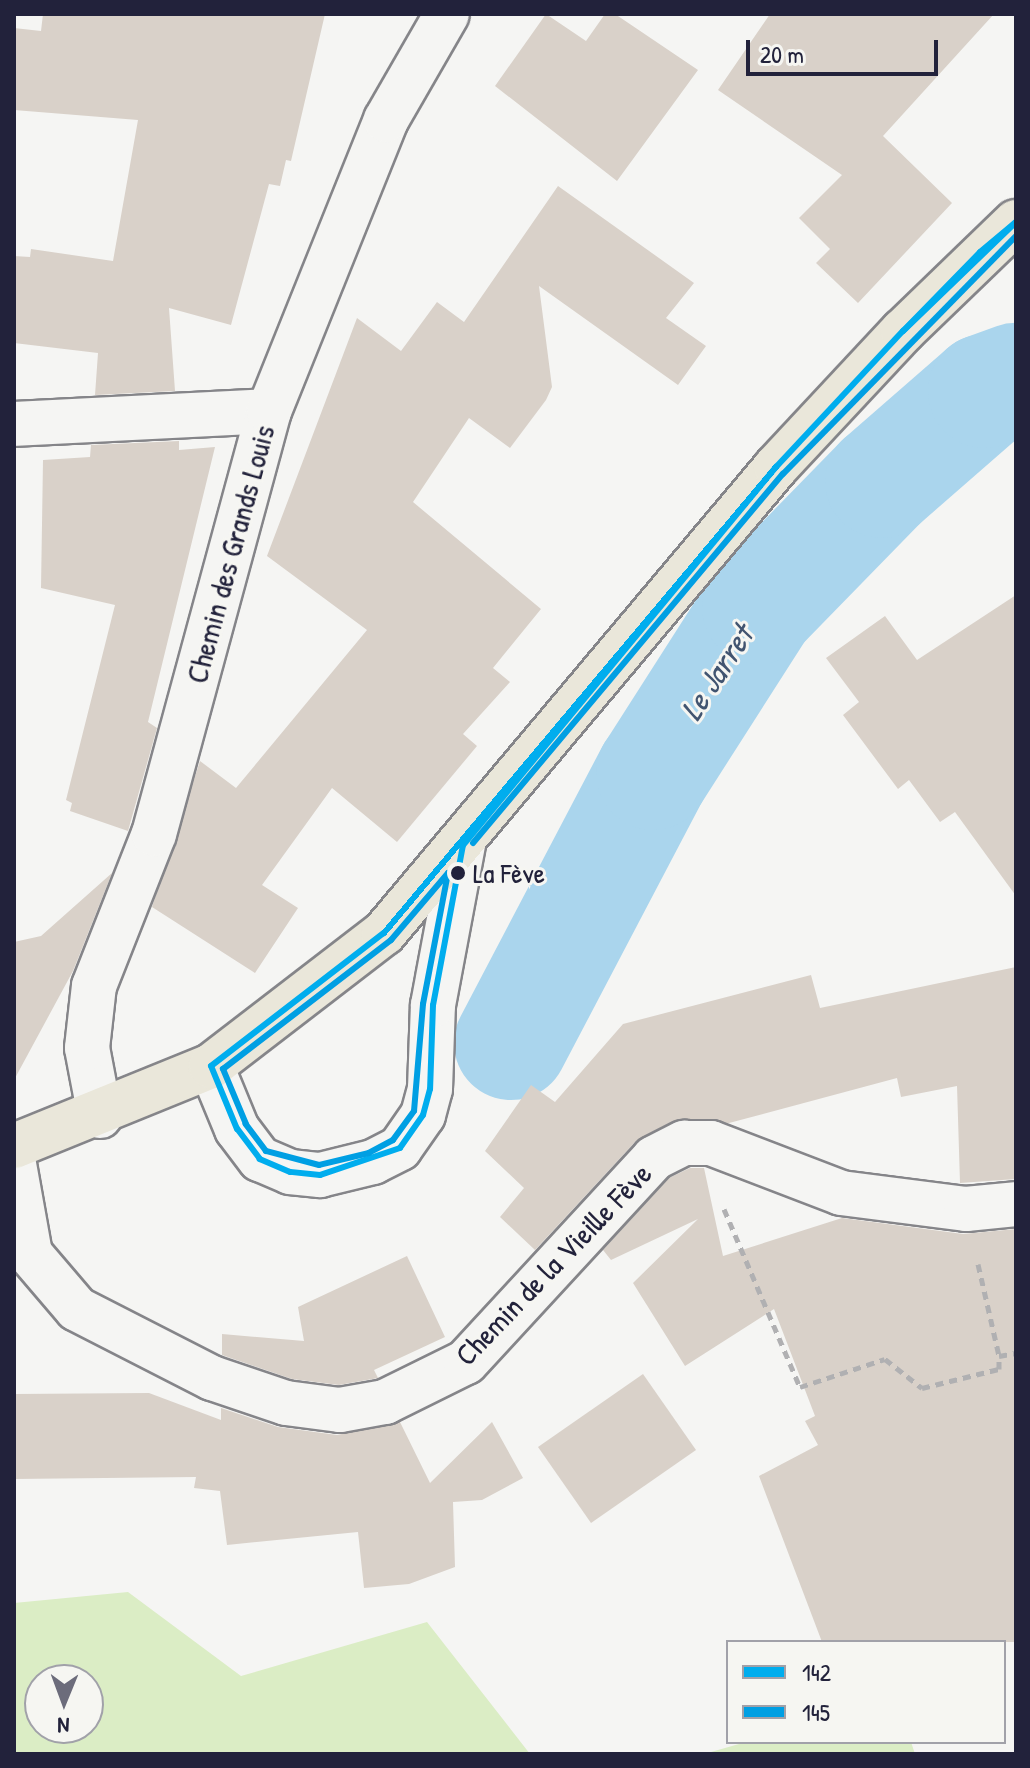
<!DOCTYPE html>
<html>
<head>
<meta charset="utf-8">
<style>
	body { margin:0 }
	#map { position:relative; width:1030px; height:1768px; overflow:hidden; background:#f5f5f3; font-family:"Patrick Hand",sans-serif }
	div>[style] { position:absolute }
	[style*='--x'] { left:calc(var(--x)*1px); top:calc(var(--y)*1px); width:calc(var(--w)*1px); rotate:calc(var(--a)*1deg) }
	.green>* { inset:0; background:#dbedc5 }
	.river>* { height:114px; margin:-57px; padding:0 57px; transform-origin:57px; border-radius:57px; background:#aad5ed }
	.building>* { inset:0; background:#d9d1c9 }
	.path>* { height:5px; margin-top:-2.5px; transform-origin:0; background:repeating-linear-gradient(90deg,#b0b0b2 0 8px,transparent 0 14px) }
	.roads { filter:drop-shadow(2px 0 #858589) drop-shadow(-2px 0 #858589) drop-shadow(0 2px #858589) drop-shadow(0 -2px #858589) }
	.minor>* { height:44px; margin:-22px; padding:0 22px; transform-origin:22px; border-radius:22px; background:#f5f5f3 }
	.major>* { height:44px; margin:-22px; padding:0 22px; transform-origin:22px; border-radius:22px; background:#eae7da }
	.bus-1>* { height:6px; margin:-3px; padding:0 3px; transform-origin:3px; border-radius:3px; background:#00adee }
	.bus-2>* { height:6px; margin:-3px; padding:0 3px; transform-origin:3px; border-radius:3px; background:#009fe3 }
	.dots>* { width:22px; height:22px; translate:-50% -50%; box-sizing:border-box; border:4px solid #f6f6f2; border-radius:50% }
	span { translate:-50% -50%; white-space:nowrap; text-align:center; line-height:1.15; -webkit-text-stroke:6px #f6f6f2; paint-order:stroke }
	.bus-label { font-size:28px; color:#22223b }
	.left { translate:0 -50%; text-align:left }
	.street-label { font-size:30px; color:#22223b }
	.water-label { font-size:32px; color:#415470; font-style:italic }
	.frame { position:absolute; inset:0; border:16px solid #22223b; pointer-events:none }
	.legend { position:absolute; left:726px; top:1640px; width:280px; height:104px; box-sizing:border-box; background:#f6f6f2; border:2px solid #a1a1a9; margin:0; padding:10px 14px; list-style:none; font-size:24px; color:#22223b }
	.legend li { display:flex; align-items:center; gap:16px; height:40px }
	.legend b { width:40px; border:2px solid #a1a1a9 }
	.north { position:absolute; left:24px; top:1664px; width:80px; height:80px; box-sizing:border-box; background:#f6f6f2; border:2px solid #a1a1a9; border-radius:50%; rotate:181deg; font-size:22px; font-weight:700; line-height:32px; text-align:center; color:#22223b }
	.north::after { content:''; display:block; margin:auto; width:28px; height:36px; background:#6c6c7b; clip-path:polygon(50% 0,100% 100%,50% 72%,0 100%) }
	.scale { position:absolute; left:746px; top:40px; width:192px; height:36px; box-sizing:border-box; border:4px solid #22223b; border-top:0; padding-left:10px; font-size:24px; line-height:28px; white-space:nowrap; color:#22223b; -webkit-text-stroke:6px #f6f6f2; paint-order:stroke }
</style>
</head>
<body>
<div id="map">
	<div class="green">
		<div style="clip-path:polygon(evenodd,128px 1592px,241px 1676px,427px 1622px,530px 1754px,14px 1754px,14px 1603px,128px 1592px,40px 1680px,88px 1680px,88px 1728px,40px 1728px,40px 1680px)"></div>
		<div style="clip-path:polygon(746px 1742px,911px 1742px,915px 1754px,704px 1754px)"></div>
	</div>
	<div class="river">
		<div style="--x:511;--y:1043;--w:305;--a:-62.3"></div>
		<div style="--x:653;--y:773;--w:197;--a:-57.4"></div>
		<div style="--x:759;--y:607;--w:176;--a:-45.7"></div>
		<div style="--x:882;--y:481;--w:137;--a:-41.1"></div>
		<div style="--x:985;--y:391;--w:33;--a:-20"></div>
	</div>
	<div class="building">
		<div style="clip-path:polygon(43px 14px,325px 14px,291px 161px,286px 160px,280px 186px,269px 184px,231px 325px,169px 308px,175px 391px,95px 395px,98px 353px,14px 343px,14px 256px,30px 257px,31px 249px,113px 261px,138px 120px,14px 110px,14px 28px,41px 31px)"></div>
		<div style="clip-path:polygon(546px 14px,586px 41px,605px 14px,615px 14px,698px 70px,617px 181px,495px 86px)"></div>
		<div style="clip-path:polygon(770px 14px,994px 14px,883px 136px,952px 203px,858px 303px,816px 263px,830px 249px,799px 218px,842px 175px,718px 90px)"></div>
		<div style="clip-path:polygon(558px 186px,694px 283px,666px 318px,706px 346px,678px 385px,539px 286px,552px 387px,546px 400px,510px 448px,469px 418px,413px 502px,541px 609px,493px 668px,510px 682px,463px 734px,477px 746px,397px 842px,332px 788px,262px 885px,298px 908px,255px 973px,152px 907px,200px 761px,236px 788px,367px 630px,267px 556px,357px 318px,401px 351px,437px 302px,464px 322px)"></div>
		<div style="clip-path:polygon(179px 441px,179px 450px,215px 447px,148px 722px,157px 728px,128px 831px,70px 811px,72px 803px,66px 800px,115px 605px,41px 588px,43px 460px,90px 457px,91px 445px)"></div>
		<div style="clip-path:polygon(1016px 595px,1016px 896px,955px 812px,940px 822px,909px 780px,898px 789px,843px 715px,859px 702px,826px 658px,885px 616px,917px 660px)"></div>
		<div style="clip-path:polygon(112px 873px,73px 971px,14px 1080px,14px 942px,41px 936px)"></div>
		<div style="clip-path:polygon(1016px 967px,1016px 1179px,960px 1183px,957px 1086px,901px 1097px,897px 1078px,729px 1123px,673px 1121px,636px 1141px,535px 1250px,500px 1217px,524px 1188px,485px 1151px,531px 1085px,555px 1102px,623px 1024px,811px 975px,820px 1008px)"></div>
		<div style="clip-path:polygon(690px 1168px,704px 1168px,723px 1256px,842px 1218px,963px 1234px,1016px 1229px,1016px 1642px,822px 1642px,759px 1476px,818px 1445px,805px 1421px,815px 1416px,774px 1309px,685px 1366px,633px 1283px,698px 1219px,611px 1260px,603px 1250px,669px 1178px)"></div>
		<div style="clip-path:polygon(407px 1256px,445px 1337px,374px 1370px,378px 1378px,339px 1385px,292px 1379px,222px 1355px,222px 1334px,304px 1341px,298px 1307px)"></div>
		<div style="clip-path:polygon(643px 1374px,696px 1450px,591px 1523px,538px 1447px)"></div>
		<div style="clip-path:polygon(149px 1393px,221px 1420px,221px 1408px,278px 1427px,337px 1435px,400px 1422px,430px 1483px,492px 1422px,523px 1478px,482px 1500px,453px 1502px,455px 1567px,409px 1584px,364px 1588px,358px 1532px,227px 1545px,220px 1491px,194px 1488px,196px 1477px,14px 1479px,14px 1394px)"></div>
	</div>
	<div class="path">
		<div style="--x:724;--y:1209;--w:194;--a:66.9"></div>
		<div style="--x:800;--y:1387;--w:89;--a:-18.2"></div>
		<div style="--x:885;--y:1359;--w:47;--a:38.1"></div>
		<div style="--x:922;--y:1388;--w:79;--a:-13.9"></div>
		<div style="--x:999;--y:1369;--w:13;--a:-90"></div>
		<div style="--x:999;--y:1356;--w:17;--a:-10"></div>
		<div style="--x:978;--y:1264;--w:94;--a:77.1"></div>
	</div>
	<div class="roads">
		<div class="minor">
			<div style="--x:14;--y:424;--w:255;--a:-2.9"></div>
			<div style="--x:211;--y:1066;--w:68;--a:67.6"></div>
			<div style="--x:237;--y:1129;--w:38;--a:53"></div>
			<div style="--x:260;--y:1159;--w:33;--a:23"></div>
			<div style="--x:290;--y:1172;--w:30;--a:6"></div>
			<div style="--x:320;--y:1175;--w:55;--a:-13.8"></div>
			<div style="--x:373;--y:1162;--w:30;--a:-27"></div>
			<div style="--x:400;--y:1148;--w:40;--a:-55.1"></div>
			<div style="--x:423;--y:1115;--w:27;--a:-75"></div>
			<div style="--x:430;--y:1089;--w:84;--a:-88"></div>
			<div style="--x:433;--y:1005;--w:163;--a:-79.4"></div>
			<div style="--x:100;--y:1116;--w:69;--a:-100.8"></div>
			<div style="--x:87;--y:1048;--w:62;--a:-83.6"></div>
			<div style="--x:94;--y:986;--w:163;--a:-68.5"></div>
			<div style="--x:154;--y:834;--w:438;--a:-74.8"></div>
			<div style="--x:269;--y:411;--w:314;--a:-68.1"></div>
			<div style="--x:386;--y:120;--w:122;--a:-60.1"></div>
			<div style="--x:14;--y:1164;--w:91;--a:79.9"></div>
			<div style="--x:30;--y:1254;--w:72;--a:49.5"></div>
			<div style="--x:77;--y:1309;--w:152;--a:27.1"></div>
			<div style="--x:212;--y:1378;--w:78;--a:18.7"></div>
			<div style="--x:286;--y:1403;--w:54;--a:7.4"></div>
			<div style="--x:340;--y:1410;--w:46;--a:-10.1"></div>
			<div style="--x:385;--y:1402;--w:90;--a:-26.3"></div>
			<div style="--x:466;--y:1362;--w:277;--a:-47.3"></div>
			<div style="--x:654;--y:1158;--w:34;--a:-27"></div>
			<div style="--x:684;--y:1143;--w:27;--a:0"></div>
			<div style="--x:711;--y:1143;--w:139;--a:21"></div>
			<div style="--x:841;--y:1193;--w:126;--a:7.3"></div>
			<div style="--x:966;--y:1209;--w:50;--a:-5.7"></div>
		</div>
		<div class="major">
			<div style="--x:14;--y:1146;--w:213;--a:-22.1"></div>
			<div style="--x:211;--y:1066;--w:218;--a:-37.6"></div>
			<div style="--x:384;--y:933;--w:609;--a:-49.93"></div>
			<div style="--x:776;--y:467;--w:186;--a:-47"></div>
			<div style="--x:903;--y:331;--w:157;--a:-44"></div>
		</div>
	</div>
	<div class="bus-1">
		<div style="--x:1016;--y:222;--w:157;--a:136"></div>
		<div style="--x:903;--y:331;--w:110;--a:-45.7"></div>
		<div style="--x:980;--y:252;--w:47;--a:-39.8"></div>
		<div style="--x:776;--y:467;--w:491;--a:129.6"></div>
		<div style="--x:463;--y:845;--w:163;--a:100.6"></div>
		<div style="--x:433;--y:1005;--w:84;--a:92"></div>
		<div style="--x:430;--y:1089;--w:27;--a:105"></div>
		<div style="--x:423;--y:1115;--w:40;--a:124.9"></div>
		<div style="--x:400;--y:1148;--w:84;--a:161.4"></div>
		<div style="--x:320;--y:1175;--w:30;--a:-174"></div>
		<div style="--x:290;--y:1172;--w:33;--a:-157"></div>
		<div style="--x:260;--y:1159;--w:38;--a:-127"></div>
		<div style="--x:237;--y:1129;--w:68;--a:-112.4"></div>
		<div style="--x:211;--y:1066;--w:218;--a:-37.6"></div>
		<div style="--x:384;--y:933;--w:609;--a:-49.93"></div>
		<div style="--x:776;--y:467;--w:186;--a:-47"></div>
	</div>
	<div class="bus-2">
		<div style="--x:473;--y:843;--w:482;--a:-50"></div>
		<div style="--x:783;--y:474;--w:333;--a:-45.6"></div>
		<div style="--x:448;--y:873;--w:133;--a:100.8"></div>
		<div style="--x:423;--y:1004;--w:107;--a:94.8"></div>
		<div style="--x:414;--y:1111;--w:36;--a:126"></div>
		<div style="--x:393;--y:1140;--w:27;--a:152"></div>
		<div style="--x:369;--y:1153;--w:51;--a:166.5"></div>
		<div style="--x:319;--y:1165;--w:55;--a:-165.2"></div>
		<div style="--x:266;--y:1151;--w:34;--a:-127"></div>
		<div style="--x:246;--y:1124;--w:60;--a:-112.7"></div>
		<div style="--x:223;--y:1069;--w:212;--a:-37.5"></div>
		<div style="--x:391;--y:940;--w:88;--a:-49.6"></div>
	</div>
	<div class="dots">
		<div style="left:458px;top:873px;background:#22223b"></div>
	</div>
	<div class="bus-label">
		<span class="left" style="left:473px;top:873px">La Fève</span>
	</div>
	<div class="street-label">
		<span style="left:230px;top:554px;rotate:-75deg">Chemin des Grands Louis</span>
		<span style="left:553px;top:1264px;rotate:-46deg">Chemin de la Vieille Fève</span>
	</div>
	<div class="water-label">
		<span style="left:717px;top:673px;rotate:-57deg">Le Jarret</span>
	</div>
	<div class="frame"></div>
	<ul class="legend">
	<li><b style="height:10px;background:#00adee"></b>142</li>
	<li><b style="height:10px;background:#009fe3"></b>145</li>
	</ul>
	<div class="north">N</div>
	<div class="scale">20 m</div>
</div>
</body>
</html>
